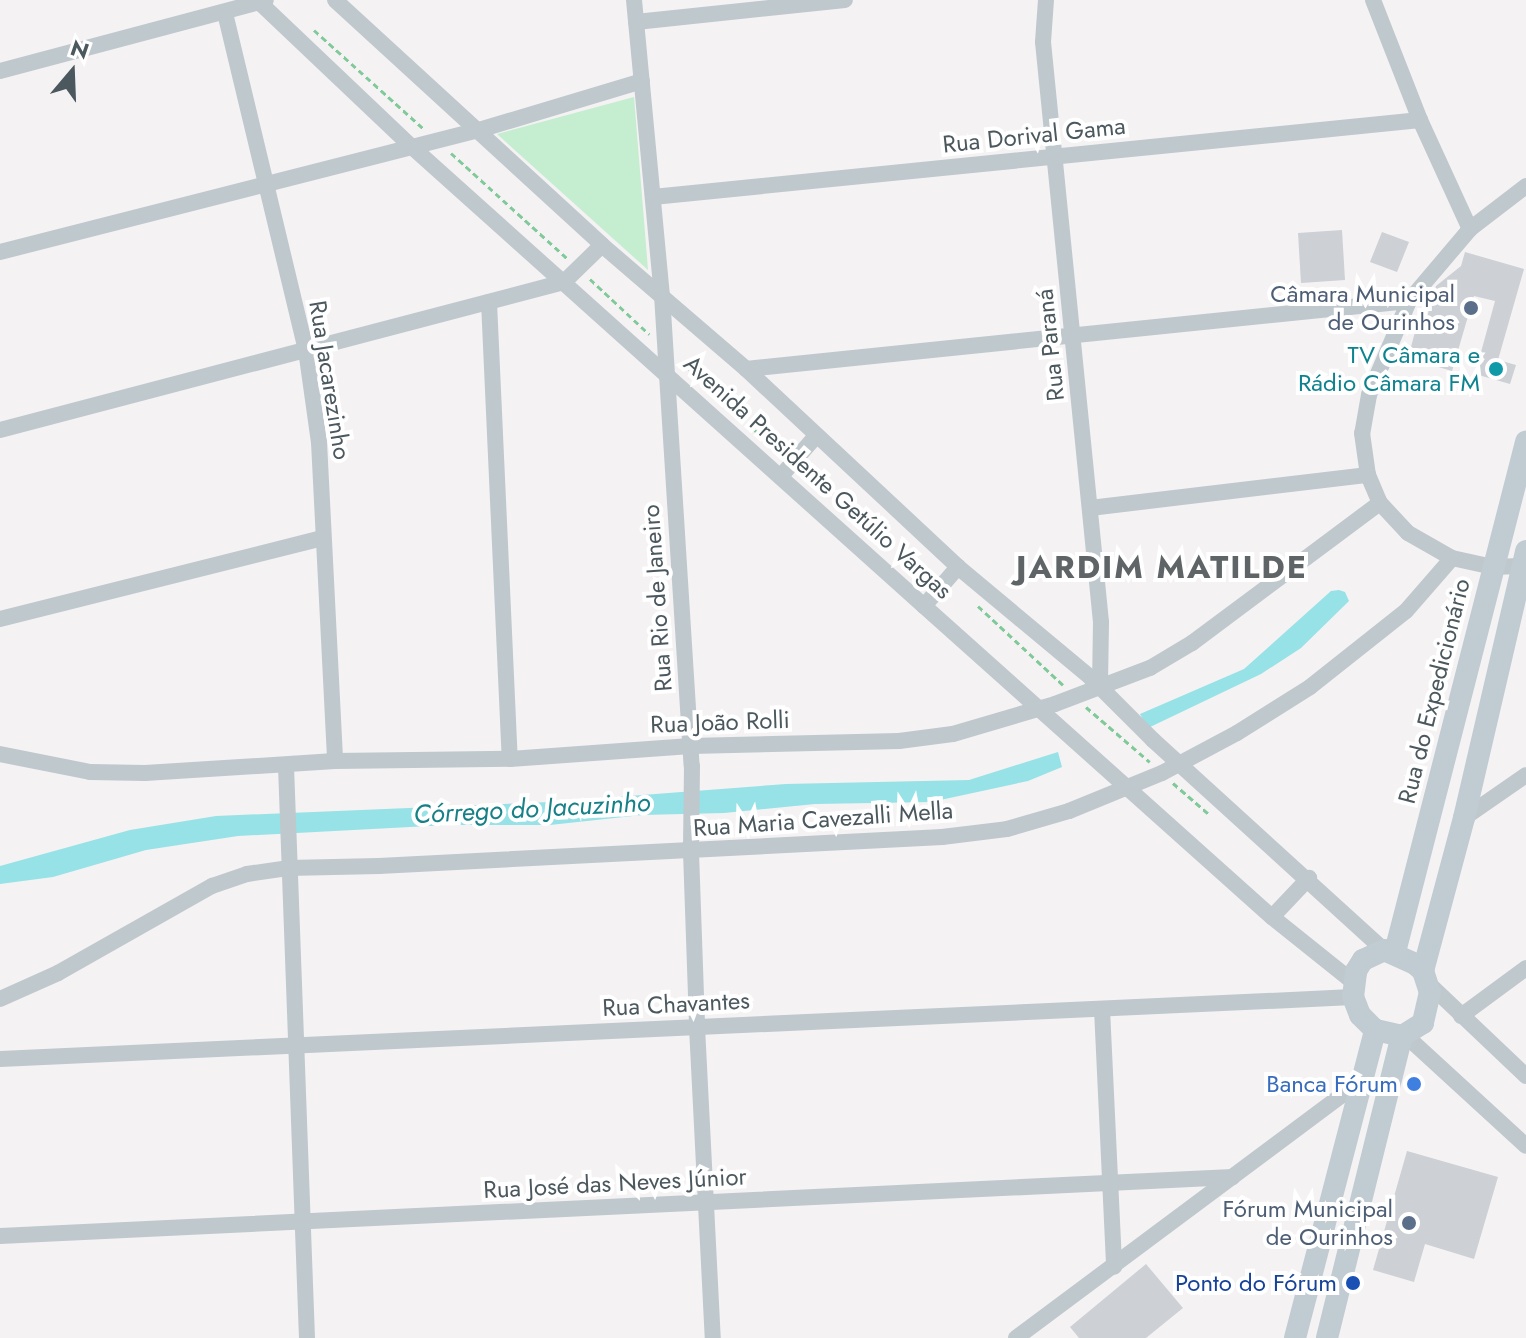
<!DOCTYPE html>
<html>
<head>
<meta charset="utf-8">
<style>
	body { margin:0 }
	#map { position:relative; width:1526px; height:1338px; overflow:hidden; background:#f4f2f3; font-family:Jost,sans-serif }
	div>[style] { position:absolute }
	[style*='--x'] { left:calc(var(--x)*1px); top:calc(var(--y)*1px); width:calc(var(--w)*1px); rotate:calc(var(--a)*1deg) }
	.green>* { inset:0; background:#c5edcf }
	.water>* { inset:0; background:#96e2e6 }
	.building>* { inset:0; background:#cdd0d4 }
	.path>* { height:3px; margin-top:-1.5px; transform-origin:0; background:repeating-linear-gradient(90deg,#80c999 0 6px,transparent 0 10px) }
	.minor>* { height:16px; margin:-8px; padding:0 8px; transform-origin:8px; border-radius:8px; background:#bfc8cd }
	.secondary>* { height:22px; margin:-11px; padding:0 11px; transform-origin:11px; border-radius:11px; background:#c0cbd2 }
	.dots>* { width:22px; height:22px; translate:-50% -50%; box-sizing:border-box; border:4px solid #fff; border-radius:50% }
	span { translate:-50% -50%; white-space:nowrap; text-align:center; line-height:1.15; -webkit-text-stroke:8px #fff; paint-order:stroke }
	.street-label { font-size:24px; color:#4b585e }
	.service-label { font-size:24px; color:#4e5e75 }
	.right { translate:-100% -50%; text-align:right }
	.culture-label { font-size:24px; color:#0d838f }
	.shop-label { font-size:24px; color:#366cbe }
	.transit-label { font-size:24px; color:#164399 }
	.water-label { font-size:26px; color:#178187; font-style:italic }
	.district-label { font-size:32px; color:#5f6467; font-weight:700; letter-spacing:2px }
	.north { position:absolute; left:32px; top:32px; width:80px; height:80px; -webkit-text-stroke:6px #fff; paint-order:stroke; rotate:19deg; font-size:22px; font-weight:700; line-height:32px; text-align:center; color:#4b585e }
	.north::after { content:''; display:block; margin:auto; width:28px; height:36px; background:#4b585e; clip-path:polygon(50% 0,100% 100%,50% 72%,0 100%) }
</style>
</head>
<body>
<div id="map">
	<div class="green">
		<div style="clip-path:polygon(634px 97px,648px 270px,497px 134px)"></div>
	</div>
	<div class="water">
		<div style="clip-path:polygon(1339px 590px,1345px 592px,1349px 601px,1301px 648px,1261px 674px,1148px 728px,1140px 714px,1244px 669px,1331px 591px)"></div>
		<div style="clip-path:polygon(1058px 752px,1062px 767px,1028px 781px,931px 802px,815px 804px,724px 813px,642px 815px,550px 825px,448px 825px,238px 836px,146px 850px,53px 877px,0 884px,0 866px,130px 830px,216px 816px,550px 802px,786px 784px,969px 780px)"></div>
	</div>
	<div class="building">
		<div style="clip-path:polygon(1342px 230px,1345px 280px,1301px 283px,1298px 233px)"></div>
		<div style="clip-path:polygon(1382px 232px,1409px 242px,1397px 272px,1370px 262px)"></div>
		<div style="clip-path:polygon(1465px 252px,1524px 269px,1498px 360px,1516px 365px,1510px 384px,1475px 374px,1495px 301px,1474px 296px,1452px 371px,1408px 358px,1415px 332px,1422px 334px,1436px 286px,1461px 266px)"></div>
		<div style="clip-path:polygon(1407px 1151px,1498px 1177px,1474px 1259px,1425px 1244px,1414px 1282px,1373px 1270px)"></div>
		<div style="clip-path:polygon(1146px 1264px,1183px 1308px,1146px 1338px,1079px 1338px,1070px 1327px)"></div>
	</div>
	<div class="path">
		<div style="--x:314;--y:30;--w:148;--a:42"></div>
		<div style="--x:451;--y:153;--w:156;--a:42.2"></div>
		<div style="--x:590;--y:279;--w:81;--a:43"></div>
		<div style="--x:682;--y:362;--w:129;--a:43.1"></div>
		<div style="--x:978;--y:606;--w:116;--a:42.9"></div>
		<div style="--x:1086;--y:707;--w:84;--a:40.7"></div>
		<div style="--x:1173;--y:783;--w:49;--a:40.9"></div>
	</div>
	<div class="minor">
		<div style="--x:257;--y:0;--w:212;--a:43.5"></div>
		<div style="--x:411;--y:146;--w:689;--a:41.88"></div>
		<div style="--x:924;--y:606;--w:467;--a:41.8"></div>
		<div style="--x:1272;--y:917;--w:104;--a:38.7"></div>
		<div style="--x:335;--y:0;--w:362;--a:42.5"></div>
		<div style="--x:602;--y:245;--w:190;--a:40.7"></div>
		<div style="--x:746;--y:369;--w:290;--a:43"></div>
		<div style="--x:958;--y:567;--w:172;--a:39.8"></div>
		<div style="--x:1090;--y:677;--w:89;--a:45"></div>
		<div style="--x:1153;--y:740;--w:312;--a:42.3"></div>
		<div style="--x:634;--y:0;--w:296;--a:84.6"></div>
		<div style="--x:662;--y:295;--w:472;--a:86.4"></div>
		<div style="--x:692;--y:766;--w:86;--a:90.7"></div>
		<div style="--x:691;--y:852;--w:175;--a:88"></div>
		<div style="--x:697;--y:1027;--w:311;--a:87.1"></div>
		<div style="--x:1046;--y:0;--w:42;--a:94.1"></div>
		<div style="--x:1043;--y:42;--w:583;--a:84.29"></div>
		<div style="--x:1101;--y:622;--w:64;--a:90.9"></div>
		<div style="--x:1373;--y:0;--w:129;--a:68.6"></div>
		<div style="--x:1420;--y:120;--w:120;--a:65.4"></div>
		<div style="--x:225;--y:13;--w:347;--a:76.5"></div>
		<div style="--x:306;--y:350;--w:93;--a:82"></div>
		<div style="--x:319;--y:442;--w:319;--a:87.1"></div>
		<div style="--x:636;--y:22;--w:210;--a:-6"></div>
		<div style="--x:0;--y:71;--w:275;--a:-14.9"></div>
		<div style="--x:1526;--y:186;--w:71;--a:142.5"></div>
		<div style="--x:1470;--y:229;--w:94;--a:130.3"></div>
		<div style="--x:1409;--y:301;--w:102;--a:113.1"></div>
		<div style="--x:1369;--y:395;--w:39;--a:100"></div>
		<div style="--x:1362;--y:433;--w:42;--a:81.9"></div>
		<div style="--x:1368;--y:475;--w:30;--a:67"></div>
		<div style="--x:1380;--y:503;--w:41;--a:47"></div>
		<div style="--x:1408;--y:533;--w:51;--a:29.6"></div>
		<div style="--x:1452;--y:558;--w:42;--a:12.4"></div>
		<div style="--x:1493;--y:567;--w:33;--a:-2"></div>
		<div style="--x:653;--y:197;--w:771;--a:-5.73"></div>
		<div style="--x:0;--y:252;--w:494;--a:-14.3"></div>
		<div style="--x:479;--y:130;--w:170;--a:-16.7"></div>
		<div style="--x:489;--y:302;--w:457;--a:87.4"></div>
		<div style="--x:746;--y:369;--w:666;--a:-5.86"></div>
		<div style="--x:0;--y:430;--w:583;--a:-14.7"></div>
		<div style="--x:564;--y:282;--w:53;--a:-44.2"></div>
		<div style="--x:781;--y:476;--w:53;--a:-48.8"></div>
		<div style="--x:1090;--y:508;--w:280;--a:-6.8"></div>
		<div style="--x:924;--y:606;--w:52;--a:-48.9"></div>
		<div style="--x:0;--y:619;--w:333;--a:-14.1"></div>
		<div style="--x:0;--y:754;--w:92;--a:11.3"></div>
		<div style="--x:90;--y:772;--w:55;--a:1"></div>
		<div style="--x:145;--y:773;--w:190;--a:-3.6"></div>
		<div style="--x:335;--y:761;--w:175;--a:-0.7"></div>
		<div style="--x:510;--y:759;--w:181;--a:-4.1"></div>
		<div style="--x:691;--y:746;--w:208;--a:-1.4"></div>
		<div style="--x:899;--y:741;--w:54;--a:-7.4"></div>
		<div style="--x:953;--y:734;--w:106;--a:-16.4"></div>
		<div style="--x:1055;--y:704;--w:102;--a:-20.8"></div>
		<div style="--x:1150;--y:668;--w:49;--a:-30.8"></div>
		<div style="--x:1192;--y:643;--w:234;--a:-36.7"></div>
		<div style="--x:286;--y:766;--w:572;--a:87.9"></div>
		<div style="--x:1464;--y:818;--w:75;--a:-34.7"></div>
		<div style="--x:1272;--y:917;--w:54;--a:-46.5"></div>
		<div style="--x:1428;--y:983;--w:135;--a:43.5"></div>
		<div style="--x:0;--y:999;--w:64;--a:-24.1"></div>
		<div style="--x:58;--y:973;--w:177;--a:-29.5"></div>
		<div style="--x:212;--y:886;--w:37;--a:-19"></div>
		<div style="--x:247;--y:874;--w:41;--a:-8.3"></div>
		<div style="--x:288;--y:868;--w:91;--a:-1.3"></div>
		<div style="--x:379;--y:866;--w:564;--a:-2.95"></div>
		<div style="--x:942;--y:837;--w:65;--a:-7"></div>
		<div style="--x:1007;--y:829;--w:65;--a:-16.2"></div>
		<div style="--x:1069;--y:811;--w:100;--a:-22.2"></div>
		<div style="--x:1162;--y:773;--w:85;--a:-28.1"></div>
		<div style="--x:1237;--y:733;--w:86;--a:-32.2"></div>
		<div style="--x:1310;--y:687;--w:122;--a:-38.4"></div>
		<div style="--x:1406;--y:611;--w:70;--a:-49"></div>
		<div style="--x:1102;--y:1009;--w:258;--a:87.3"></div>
		<div style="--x:1461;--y:1016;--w:81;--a:-36.4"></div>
		<div style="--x:1405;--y:1035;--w:164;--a:42.5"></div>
		<div style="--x:0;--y:1059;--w:1354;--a:-2.62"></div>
		<div style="--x:0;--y:1236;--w:1234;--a:-2.74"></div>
		<div style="--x:1016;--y:1338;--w:429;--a:-36.7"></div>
	</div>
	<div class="secondary">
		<div style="--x:1384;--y:950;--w:34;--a:24"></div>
		<div style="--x:1415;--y:964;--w:11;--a:41"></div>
		<div style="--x:1423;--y:971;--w:22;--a:72"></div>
		<div style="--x:1430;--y:992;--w:32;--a:103"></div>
		<div style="--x:1423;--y:1023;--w:25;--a:148"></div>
		<div style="--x:1402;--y:1036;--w:28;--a:-167"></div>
		<div style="--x:1375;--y:1030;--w:21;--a:-135"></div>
		<div style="--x:1360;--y:1015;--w:19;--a:-111"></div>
		<div style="--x:1353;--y:997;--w:26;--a:-83"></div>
		<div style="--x:1356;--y:971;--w:13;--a:-58"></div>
		<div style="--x:1363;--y:960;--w:23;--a:-25"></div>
		<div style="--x:1395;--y:952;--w:527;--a:-75.59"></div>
		<div style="--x:1423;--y:971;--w:158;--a:-75"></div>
		<div style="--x:1464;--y:818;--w:274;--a:-76.9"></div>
		<div style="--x:1295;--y:1338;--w:318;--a:-75.4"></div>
		<div style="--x:1327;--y:1338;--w:311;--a:-76.1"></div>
	</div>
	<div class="dots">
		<div style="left:1471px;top:308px;background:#5c6f8a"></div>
		<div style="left:1496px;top:369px;background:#0f9aa8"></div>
		<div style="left:1414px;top:1084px;background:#3f7fe0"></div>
		<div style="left:1409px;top:1223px;background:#5c6f8a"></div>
		<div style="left:1353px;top:1283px;background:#1a4fb4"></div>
	</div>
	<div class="street-label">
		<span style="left:1034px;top:135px;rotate:-6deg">Rua Dorival Gama</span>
		<span style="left:1050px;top:345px;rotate:-96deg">Rua Paraná</span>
		<span style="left:330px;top:380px;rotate:81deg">Rua Jacarezinho</span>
		<span style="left:818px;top:477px;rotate:42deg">Avenida Presidente Getúlio Vargas</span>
		<span style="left:657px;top:598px;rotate:-94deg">Rua Rio de Janeiro</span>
		<span style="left:1434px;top:691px;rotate:-76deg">Rua do Expedicionário</span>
		<span style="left:720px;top:722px;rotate:-2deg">Rua João Rolli</span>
		<span style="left:823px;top:819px;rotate:-4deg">Rua Maria Cavezalli Mella</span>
		<span style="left:676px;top:1004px;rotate:-3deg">Rua Chavantes</span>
		<span style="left:615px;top:1183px;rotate:-3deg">Rua José das Neves Júnior</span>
	</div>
	<div class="service-label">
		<span class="right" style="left:1455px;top:308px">Câmara Municipal<br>de Ourinhos</span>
		<span class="right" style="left:1393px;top:1223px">Fórum Municipal<br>de Ourinhos</span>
	</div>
	<div class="culture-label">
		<span class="right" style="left:1480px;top:369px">TV Câmara e<br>Rádio Câmara FM</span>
	</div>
	<div class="shop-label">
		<span class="right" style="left:1398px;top:1084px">Banca Fórum</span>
	</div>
	<div class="transit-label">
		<span class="right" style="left:1337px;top:1283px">Ponto do Fórum</span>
	</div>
	<div class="water-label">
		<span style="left:532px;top:809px;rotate:-3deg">Córrego do Jacuzinho</span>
	</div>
	<div class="district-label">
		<span style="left:1162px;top:567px">JARDIM MATILDE</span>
	</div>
	<div class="north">N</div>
</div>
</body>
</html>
